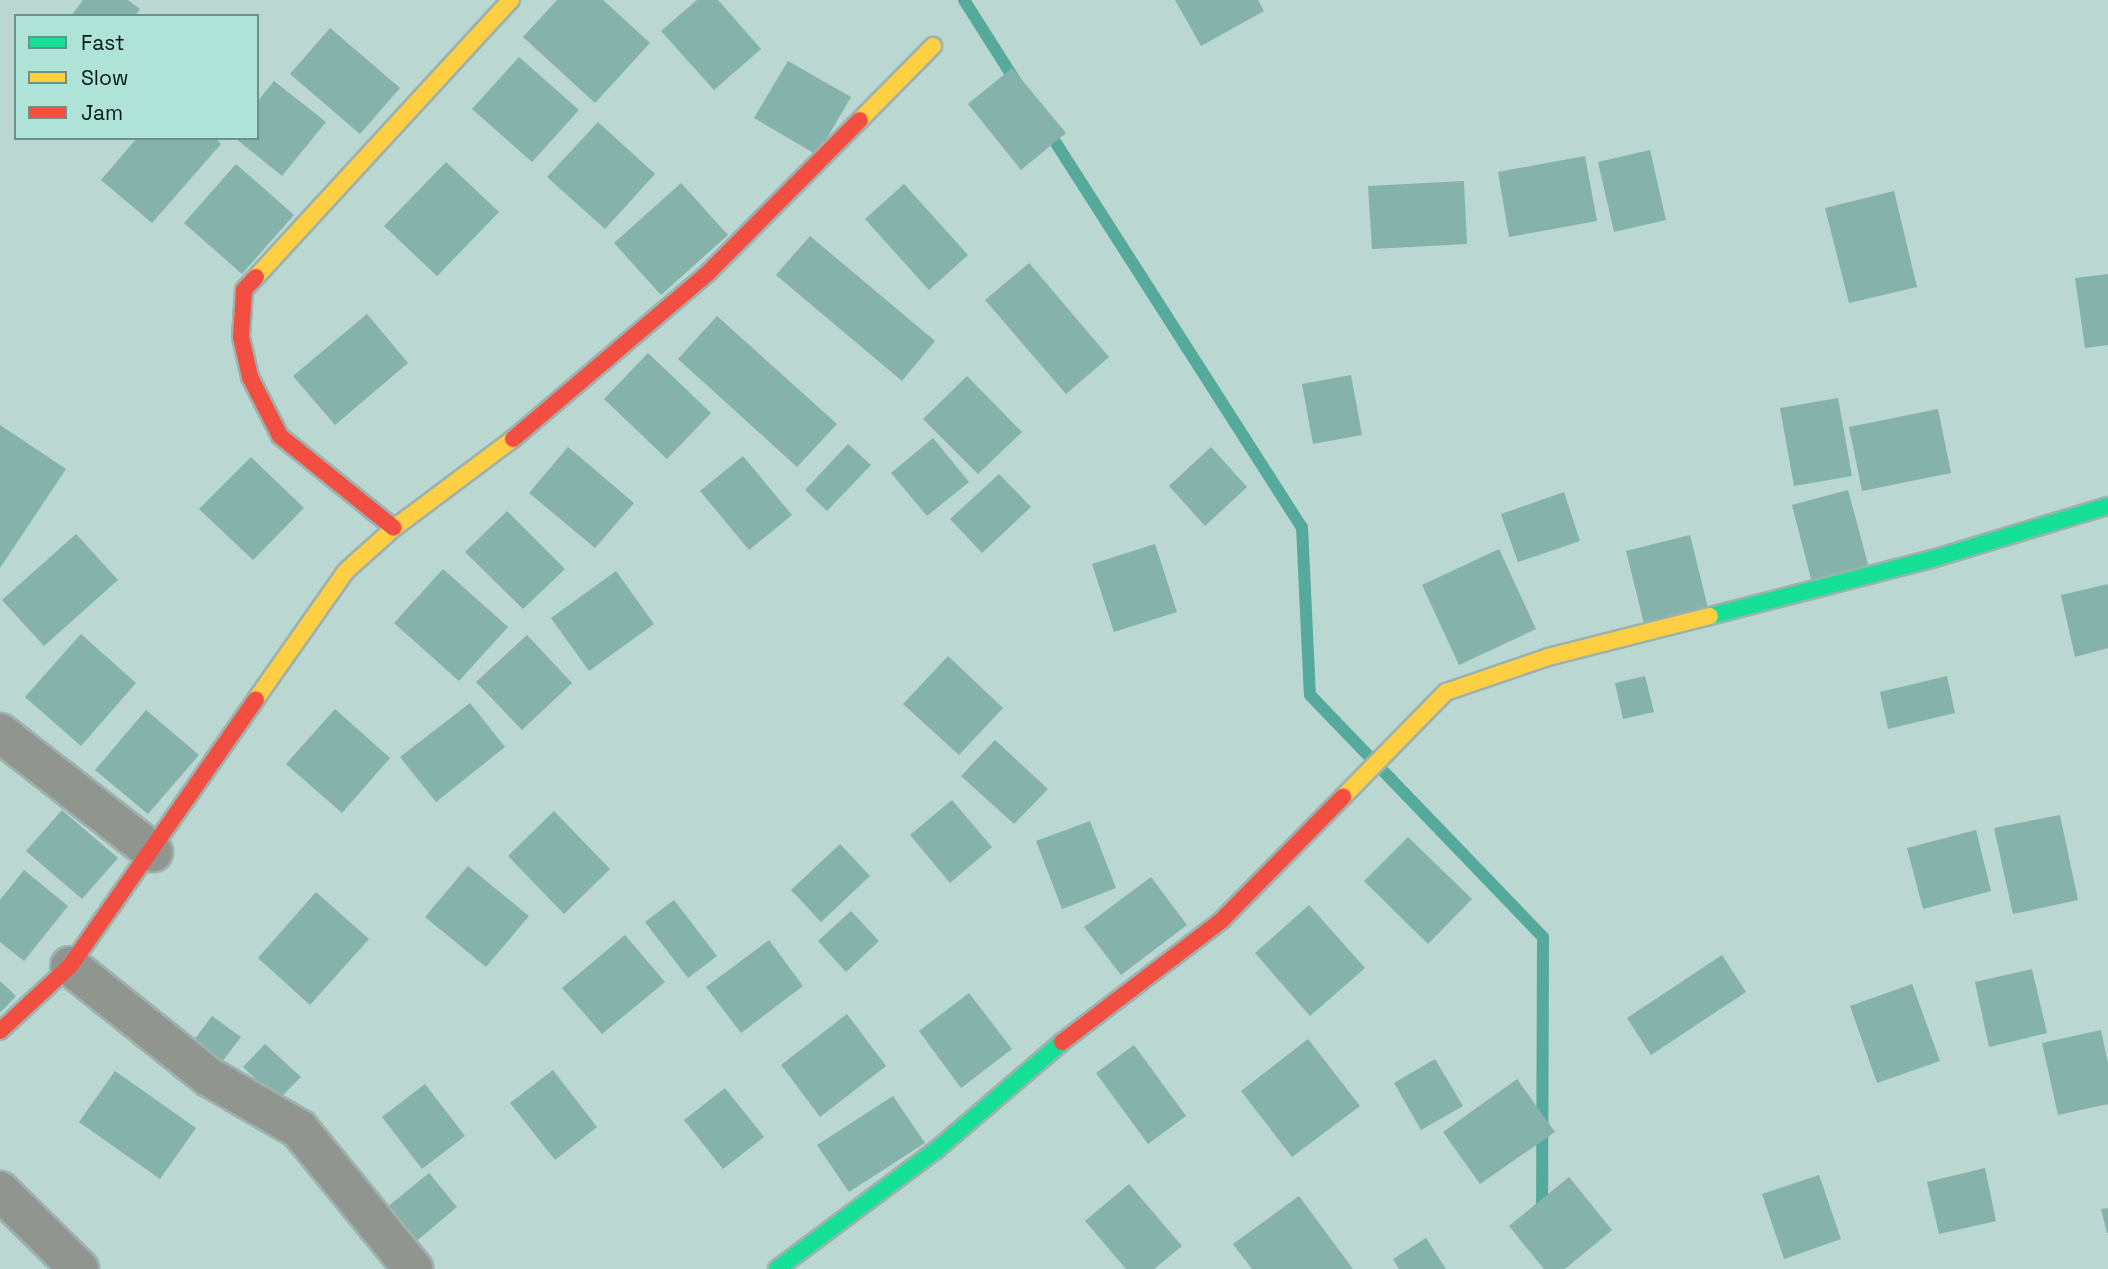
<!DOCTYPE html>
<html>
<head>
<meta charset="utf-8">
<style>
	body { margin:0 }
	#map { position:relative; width:2108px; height:1269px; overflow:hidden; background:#bbd7d1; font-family:"Space Grotesk",sans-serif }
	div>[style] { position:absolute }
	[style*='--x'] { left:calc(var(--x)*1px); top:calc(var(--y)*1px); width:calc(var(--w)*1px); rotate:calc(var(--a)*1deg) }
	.stream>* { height:12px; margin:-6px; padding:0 6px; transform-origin:6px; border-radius:6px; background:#56aa9c }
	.building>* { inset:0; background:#85b2ab }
	.roads { filter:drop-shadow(2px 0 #9db2ae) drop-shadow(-2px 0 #9db2ae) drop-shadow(0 2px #9db2ae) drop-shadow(0 -2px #9db2ae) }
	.street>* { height:38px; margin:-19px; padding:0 19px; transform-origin:19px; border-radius:19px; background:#909590 }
	.fast>* { height:16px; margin:-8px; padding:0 8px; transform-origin:8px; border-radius:8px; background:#16e098 }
	.slow>* { height:16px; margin:-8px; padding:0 8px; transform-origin:8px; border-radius:8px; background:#ffcf43 }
	.jam>* { height:16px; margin:-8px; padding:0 8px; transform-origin:8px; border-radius:8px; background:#f24e42 }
	span { translate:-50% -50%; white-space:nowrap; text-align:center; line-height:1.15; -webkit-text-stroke:5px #afe3d8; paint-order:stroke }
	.legend { position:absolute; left:14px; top:14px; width:245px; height:126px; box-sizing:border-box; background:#afe3d8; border:2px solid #6b928a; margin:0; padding:9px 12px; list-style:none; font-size:21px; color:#051815 }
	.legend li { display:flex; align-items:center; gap:14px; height:35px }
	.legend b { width:35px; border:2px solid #6b928a }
</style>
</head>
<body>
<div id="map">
	<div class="stream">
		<div style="--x:964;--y:0;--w:101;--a:57.6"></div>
		<div style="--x:1047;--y:129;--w:473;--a:57.4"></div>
		<div style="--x:1302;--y:527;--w:168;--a:87.3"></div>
		<div style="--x:1310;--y:695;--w:336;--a:46.1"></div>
		<div style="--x:1543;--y:937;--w:279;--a:90.2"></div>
	</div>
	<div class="building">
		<div style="clip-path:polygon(83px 0,128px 0,140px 9px,135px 16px,71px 16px)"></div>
		<div style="clip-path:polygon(557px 0,603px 0,650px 43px,595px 103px,523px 37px)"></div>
		<div style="clip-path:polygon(697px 0,718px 0,761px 49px,714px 90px,661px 31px)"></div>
		<div style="clip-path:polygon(1175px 0,1258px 0,1264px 11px,1201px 46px)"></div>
		<div style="clip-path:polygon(330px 28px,400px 88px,360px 134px,290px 74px)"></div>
		<div style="clip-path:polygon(519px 57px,579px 110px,532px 162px,472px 109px)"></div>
		<div style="clip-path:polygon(788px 61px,851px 97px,817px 155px,754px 118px)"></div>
		<div style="clip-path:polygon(1012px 68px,1066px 133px,1021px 170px,968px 104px)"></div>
		<div style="clip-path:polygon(274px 81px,326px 122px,282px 176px,235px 138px,257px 138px,257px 102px)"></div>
		<div style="clip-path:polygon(598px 122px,655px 174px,605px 229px,547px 177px)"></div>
		<div style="clip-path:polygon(137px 138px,215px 138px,221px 144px,152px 223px,101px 180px)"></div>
		<div style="clip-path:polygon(1650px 150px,1666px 220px,1614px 232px,1598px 162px)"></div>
		<div style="clip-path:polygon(1585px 156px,1597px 221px,1509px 237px,1498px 172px)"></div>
		<div style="clip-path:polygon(446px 162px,499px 212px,437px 276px,384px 226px)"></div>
		<div style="clip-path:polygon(236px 164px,294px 215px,242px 274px,184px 223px)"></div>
		<div style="clip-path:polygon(1464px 181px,1467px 244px,1372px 249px,1368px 186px)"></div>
		<div style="clip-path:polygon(681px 183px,728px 235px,661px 295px,614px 243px)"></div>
		<div style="clip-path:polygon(904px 184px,968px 255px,929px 290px,865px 219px)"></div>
		<div style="clip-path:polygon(1894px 191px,1917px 287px,1849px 303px,1825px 208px)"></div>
		<div style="clip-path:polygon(810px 236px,935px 341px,902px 381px,776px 275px)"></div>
		<div style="clip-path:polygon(1029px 263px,1109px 357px,1066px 394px,985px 300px)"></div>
		<div style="clip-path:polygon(2108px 274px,2108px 345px,2085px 348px,2075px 278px)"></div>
		<div style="clip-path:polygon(367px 314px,408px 363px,335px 425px,293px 376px)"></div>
		<div style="clip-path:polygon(717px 316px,837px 424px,797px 467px,678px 359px)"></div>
		<div style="clip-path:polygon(648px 353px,711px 413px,667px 459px,604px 399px)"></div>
		<div style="clip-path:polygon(1351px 375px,1362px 435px,1313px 444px,1302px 384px)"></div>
		<div style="clip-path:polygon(967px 376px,1022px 432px,978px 474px,923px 419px)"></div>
		<div style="clip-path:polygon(1838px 398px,1852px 476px,1794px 486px,1780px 408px)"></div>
		<div style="clip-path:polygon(1938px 409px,1951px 473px,1862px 491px,1849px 427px)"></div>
		<div style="clip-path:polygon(0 425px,66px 469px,0 568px)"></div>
		<div style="clip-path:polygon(933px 438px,969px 482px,927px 516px,891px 473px)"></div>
		<div style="clip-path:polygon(848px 444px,871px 465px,827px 511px,805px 490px)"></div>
		<div style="clip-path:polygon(568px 447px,634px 503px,595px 548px,529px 493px)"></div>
		<div style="clip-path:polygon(1211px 447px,1247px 487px,1205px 526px,1169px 486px)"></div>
		<div style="clip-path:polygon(743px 456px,792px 515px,749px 550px,700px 491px)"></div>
		<div style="clip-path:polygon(251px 457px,304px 508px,253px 560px,199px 509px)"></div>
		<div style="clip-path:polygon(999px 474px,1031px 507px,982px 553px,950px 519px)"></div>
		<div style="clip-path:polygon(1848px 490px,1869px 568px,1812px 583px,1792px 505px)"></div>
		<div style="clip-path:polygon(1564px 492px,1580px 541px,1518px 562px,1501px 514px)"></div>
		<div style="clip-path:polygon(507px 511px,565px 569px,523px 609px,465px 552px)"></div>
		<div style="clip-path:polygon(76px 534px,118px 580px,44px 646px,2px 600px)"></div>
		<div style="clip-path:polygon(1690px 535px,1709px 612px,1645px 628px,1626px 551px)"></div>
		<div style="clip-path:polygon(1155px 544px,1177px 612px,1114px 632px,1092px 564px)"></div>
		<div style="clip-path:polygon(1499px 549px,1536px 629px,1459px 665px,1422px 585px)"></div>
		<div style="clip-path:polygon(443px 569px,508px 627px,459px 681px,394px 623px)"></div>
		<div style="clip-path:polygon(616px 571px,654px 624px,589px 671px,551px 618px)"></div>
		<div style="clip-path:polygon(2108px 584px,2108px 648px,2075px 657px,2061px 595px)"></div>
		<div style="clip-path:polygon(81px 634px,136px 683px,81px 746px,25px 697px)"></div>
		<div style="clip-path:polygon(527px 635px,572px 683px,522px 730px,476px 682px)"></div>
		<div style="clip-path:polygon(948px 656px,1003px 708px,959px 755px,903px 704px)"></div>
		<div style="clip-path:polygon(1645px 676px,1654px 712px,1623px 719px,1615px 683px)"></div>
		<div style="clip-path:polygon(1947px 676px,1955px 713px,1888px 729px,1880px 692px)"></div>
		<div style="clip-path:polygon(470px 703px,505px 747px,436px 802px,400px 757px)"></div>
		<div style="clip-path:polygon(335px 709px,390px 758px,342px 813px,286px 764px)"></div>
		<div style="clip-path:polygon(146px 710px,199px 755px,148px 814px,95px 770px)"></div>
		<div style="clip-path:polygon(995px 740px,1048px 789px,1014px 824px,961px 776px)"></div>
		<div style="clip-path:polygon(952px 800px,992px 847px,950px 883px,910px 835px)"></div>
		<div style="clip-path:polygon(62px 810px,118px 858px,82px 899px,26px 851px)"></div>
		<div style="clip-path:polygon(554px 811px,610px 869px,564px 914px,508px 856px)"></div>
		<div style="clip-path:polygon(2060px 815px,2078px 900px,2013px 914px,1994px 828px)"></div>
		<div style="clip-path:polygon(1090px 821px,1116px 888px,1062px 909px,1036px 841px)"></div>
		<div style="clip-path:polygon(1976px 830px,1991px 891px,1923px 909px,1907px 848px)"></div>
		<div style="clip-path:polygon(1408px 837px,1472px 899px,1428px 944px,1364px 881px)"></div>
		<div style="clip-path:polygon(840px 844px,870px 876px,821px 922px,791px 890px)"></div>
		<div style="clip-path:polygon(468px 866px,529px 916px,486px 967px,425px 917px)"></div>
		<div style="clip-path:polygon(24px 870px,68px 906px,24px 961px,0 942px,0 900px)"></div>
		<div style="clip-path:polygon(1151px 877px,1187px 925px,1121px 975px,1084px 927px)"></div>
		<div style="clip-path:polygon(316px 892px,369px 939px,310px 1005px,258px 958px)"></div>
		<div style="clip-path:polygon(674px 900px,717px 956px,688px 978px,645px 922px)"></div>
		<div style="clip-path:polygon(1309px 905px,1365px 968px,1310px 1016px,1255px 953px)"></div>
		<div style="clip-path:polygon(851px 911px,879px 941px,846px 972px,818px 941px)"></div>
		<div style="clip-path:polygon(625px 935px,665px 982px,602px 1034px,562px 988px)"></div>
		<div style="clip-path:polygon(769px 940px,803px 986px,741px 1033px,706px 987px)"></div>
		<div style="clip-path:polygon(1722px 955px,1746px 992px,1651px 1055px,1627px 1018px)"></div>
		<div style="clip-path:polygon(2032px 969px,2047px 1033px,1989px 1047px,1975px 982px)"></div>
		<div style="clip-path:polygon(0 981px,16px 996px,0 1013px)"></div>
		<div style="clip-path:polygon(1912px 984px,1940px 1061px,1877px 1083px,1850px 1006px)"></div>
		<div style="clip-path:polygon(969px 993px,1012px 1049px,961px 1088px,919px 1031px)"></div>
		<div style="clip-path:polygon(847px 1014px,886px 1066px,820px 1117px,781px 1065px)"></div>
		<div style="clip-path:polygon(212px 1016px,241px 1037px,222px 1062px,194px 1040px)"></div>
		<div style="clip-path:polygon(2101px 1030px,2108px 1063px,2108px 1104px,2058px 1115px,2042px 1043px)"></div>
		<div style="clip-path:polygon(1308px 1039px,1360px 1106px,1292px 1157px,1241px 1091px)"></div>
		<div style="clip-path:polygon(265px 1044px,301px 1077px,278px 1100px,243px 1067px)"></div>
		<div style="clip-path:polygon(1134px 1045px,1186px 1116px,1148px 1144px,1096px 1073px)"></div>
		<div style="clip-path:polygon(1435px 1059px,1463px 1106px,1421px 1130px,1394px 1083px)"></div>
		<div style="clip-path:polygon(553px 1070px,597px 1127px,555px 1160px,510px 1103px)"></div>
		<div style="clip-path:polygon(115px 1071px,196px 1128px,160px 1179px,79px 1122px)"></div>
		<div style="clip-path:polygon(1517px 1079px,1555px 1132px,1480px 1184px,1443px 1132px)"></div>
		<div style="clip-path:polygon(425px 1084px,465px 1136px,422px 1169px,382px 1117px)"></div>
		<div style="clip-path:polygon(725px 1088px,764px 1137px,723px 1169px,684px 1120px)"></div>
		<div style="clip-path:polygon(893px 1096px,925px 1143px,849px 1192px,817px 1145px)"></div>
		<div style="clip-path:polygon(1985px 1168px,1996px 1221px,1939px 1234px,1927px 1182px)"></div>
		<div style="clip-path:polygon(429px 1173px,457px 1207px,414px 1243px,386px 1208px)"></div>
		<div style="clip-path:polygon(1819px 1175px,1841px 1239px,1784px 1259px,1762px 1194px)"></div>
		<div style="clip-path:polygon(1569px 1177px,1612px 1230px,1565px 1269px,1544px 1269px,1509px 1226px)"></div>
		<div style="clip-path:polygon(1129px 1184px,1182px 1246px,1154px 1269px,1126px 1269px,1085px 1221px)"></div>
		<div style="clip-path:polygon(1299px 1196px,1353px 1269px,1252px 1269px,1233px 1244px)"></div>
		<div style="clip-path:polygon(2108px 1208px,2108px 1233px,2107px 1233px,2101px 1209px)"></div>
		<div style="clip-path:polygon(1426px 1238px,1446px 1269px,1399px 1269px,1393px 1259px)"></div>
	</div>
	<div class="roads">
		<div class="street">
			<div style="--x:0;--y:733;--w:194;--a:37.9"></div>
			<div style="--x:70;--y:966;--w:178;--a:38.6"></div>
			<div style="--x:209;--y:1077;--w:104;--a:30"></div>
			<div style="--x:299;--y:1129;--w:181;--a:50.8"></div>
			<div style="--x:0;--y:1191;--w:111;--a:44.6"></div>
		</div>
		<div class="fast">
			<div style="--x:1710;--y:616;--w:229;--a:-14.4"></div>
			<div style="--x:1932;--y:559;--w:184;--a:-16.8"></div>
			<div style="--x:777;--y:1269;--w:197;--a:-36.8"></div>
			<div style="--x:935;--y:1151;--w:167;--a:-40.6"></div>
		</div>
		<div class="slow">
			<div style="--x:860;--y:120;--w:104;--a:-45.4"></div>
			<div style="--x:256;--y:277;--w:377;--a:-47.4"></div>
			<div style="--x:256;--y:699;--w:156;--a:-54.9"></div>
			<div style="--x:346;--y:571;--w:64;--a:-41.9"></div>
			<div style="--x:394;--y:528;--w:149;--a:-36.8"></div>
			<div style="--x:1343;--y:797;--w:147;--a:-45.6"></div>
			<div style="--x:1446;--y:692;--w:108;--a:-18.9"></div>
			<div style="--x:1548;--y:657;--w:167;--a:-14.2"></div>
		</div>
		<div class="jam">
			<div style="--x:256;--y:277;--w:18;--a:133"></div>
			<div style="--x:244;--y:290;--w:47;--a:93.7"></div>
			<div style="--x:241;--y:337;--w:41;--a:77.3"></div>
			<div style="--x:250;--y:377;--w:66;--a:63"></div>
			<div style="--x:280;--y:436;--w:146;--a:38.9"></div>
			<div style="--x:513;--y:439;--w:257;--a:-40.4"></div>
			<div style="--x:709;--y:272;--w:214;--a:-45.2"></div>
			<div style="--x:0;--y:1031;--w:96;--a:-42.9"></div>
			<div style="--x:70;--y:966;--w:325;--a:-55.1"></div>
			<div style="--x:1062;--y:1042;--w:201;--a:-37.3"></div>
			<div style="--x:1222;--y:920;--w:173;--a:-45.5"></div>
		</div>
	</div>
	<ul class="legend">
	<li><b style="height:9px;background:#16e098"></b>Fast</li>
	<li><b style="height:9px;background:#ffcf43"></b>Slow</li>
	<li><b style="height:9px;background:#f24e42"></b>Jam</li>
	</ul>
</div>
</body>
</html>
